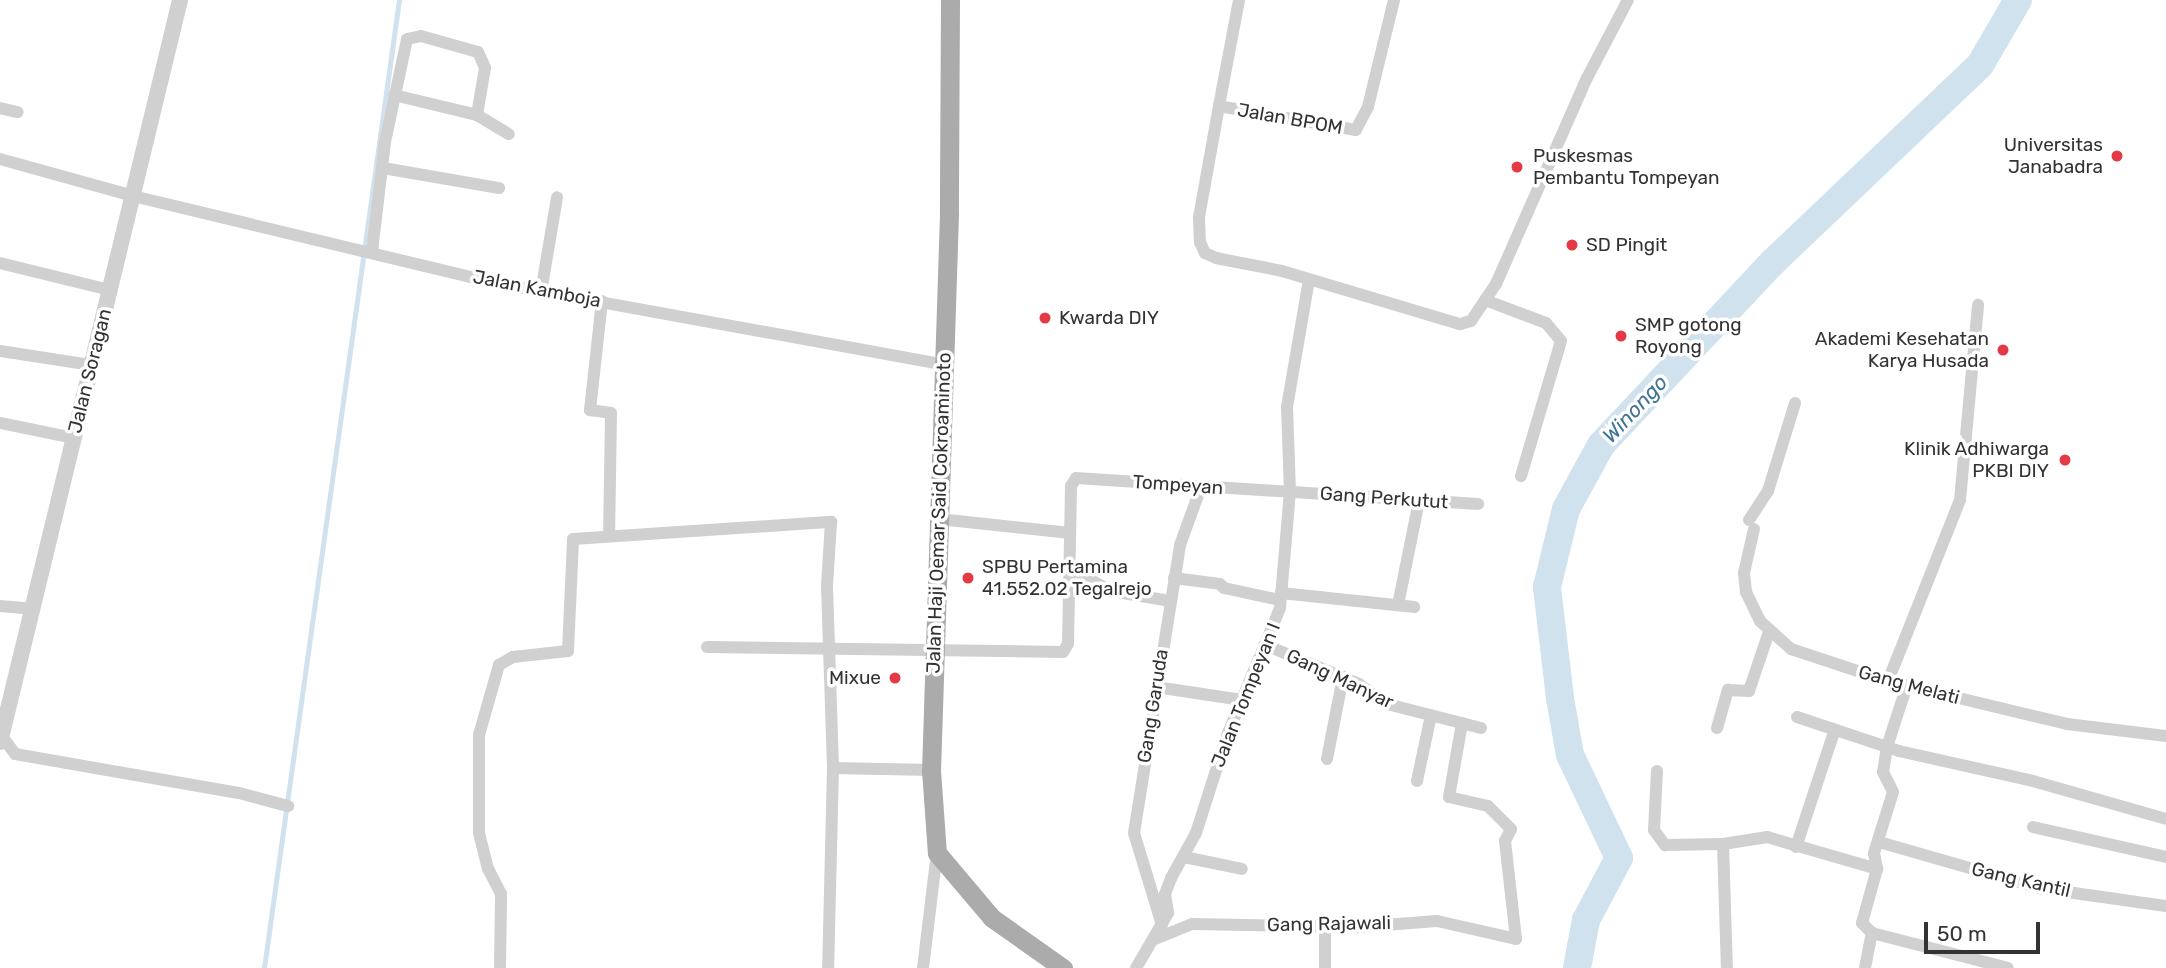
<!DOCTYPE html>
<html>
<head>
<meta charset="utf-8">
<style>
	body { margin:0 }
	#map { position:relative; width:2166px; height:968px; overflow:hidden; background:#fff; font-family:Rubik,sans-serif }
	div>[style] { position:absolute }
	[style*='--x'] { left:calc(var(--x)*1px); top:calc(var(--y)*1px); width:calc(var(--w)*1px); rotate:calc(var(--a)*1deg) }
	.stream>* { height:4.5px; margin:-2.25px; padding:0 2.25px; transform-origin:2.25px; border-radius:2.25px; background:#cfe2ee }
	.river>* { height:28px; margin:-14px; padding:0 14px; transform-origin:14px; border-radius:14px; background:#cfe2ee }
	.minor>* { height:12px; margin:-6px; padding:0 6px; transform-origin:6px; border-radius:6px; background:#d0d0d0 }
	.tertiary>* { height:16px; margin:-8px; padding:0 8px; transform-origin:8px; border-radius:8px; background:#d0d0d0 }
	.primary>* { height:19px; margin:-9.5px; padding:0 9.5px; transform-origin:9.5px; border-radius:9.5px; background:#ababab }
	.dots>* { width:19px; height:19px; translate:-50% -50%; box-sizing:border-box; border:4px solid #fff; border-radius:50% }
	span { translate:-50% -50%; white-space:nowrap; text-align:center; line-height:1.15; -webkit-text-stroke:7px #fff; paint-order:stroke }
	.street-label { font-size:19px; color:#333 }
	.poi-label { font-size:19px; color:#333 }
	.right { translate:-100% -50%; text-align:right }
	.left { translate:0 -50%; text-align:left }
	.water-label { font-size:21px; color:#3f7597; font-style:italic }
	.scale { position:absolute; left:1924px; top:922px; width:116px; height:32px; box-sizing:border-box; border:4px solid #333; border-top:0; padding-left:9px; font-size:21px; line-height:24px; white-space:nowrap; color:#333; -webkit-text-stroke:5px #fff; paint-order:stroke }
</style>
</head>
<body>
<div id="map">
	<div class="stream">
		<div style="--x:264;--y:968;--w:977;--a:-82.06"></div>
	</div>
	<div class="river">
		<div style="--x:1577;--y:968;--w:49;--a:-79.4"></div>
		<div style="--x:1586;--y:920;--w:70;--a:-62"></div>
		<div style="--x:1619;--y:858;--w:114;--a:-115.4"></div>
		<div style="--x:1570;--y:755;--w:58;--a:-100"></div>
		<div style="--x:1560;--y:698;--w:112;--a:-96.7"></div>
		<div style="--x:1547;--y:587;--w:80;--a:-76.3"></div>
		<div style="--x:1566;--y:509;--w:73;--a:-61.3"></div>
		<div style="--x:1601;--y:445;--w:251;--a:-46.8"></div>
		<div style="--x:1773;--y:262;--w:286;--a:-43.6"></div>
		<div style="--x:1980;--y:65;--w:75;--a:-59.7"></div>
	</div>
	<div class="minor">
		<div style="--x:1394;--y:0;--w:110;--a:103.7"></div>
		<div style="--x:1368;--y:107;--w:26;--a:118"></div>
		<div style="--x:1356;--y:130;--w:139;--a:-170.1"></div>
		<div style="--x:1219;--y:106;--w:113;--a:100.2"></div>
		<div style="--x:1199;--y:217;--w:25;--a:88"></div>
		<div style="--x:1200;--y:242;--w:12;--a:66"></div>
		<div style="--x:1205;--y:253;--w:12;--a:24"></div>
		<div style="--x:1216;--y:258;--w:67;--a:11.1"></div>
		<div style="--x:1282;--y:271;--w:186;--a:16.6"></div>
		<div style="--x:1460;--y:324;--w:11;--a:-15"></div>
		<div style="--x:1471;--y:321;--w:45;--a:-56"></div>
		<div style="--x:1496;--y:284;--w:225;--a:-66.2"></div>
		<div style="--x:1587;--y:78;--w:88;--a:-62.3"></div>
		<div style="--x:394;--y:95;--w:85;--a:13.5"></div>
		<div style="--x:477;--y:115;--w:37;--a:31"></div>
		<div style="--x:1219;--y:106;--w:108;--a:-79.3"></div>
		<div style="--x:0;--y:108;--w:18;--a:13"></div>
		<div style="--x:0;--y:159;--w:138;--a:15.5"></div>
		<div style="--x:133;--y:196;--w:367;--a:13.5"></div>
		<div style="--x:490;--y:282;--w:463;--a:10.3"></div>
		<div style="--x:383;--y:168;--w:118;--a:9.8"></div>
		<div style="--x:372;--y:251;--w:110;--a:-83.2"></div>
		<div style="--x:385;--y:142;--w:105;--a:-77.9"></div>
		<div style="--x:407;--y:39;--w:14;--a:-12"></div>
		<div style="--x:421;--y:36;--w:59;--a:15.7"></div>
		<div style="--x:478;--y:52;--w:17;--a:66"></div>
		<div style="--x:485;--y:68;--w:48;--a:99.7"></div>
		<div style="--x:0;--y:263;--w:113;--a:13.8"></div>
		<div style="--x:541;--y:292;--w:96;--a:-80.4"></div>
		<div style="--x:1485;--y:300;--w:65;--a:20.7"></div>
		<div style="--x:1546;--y:323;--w:23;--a:50"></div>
		<div style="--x:1561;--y:341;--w:141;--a:106.5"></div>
		<div style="--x:602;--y:301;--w:110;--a:96.3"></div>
		<div style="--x:590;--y:410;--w:21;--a:8"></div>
		<div style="--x:611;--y:413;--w:123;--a:90.9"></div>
		<div style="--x:0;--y:351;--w:93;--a:8.7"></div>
		<div style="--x:0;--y:423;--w:76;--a:11.5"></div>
		<div style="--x:939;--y:519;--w:132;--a:6.1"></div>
		<div style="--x:1749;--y:520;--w:35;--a:-57"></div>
		<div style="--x:1768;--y:491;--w:92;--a:-72.9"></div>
		<div style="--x:1754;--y:529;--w:45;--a:102.8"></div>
		<div style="--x:1744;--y:573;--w:19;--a:84"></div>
		<div style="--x:1746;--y:592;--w:32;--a:64"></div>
		<div style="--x:1760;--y:621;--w:42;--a:42.1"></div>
		<div style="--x:1791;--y:649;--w:102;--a:18.3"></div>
		<div style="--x:1888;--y:681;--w:184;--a:13.5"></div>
		<div style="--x:2067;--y:724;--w:100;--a:6.9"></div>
		<div style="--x:1069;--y:568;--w:48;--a:28.7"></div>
		<div style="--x:1111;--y:591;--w:61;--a:9.5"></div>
		<div style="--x:1174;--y:578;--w:46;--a:7.4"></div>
		<div style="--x:1220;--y:584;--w:6;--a:45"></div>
		<div style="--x:1224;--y:588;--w:57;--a:12.1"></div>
		<div style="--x:1281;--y:593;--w:134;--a:6"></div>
		<div style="--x:1398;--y:605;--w:106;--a:-78.6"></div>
		<div style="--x:0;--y:606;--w:32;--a:5"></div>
		<div style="--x:1265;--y:645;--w:102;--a:22.5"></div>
		<div style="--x:1359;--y:684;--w:34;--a:36"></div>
		<div style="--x:1387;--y:704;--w:97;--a:14.3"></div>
		<div style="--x:707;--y:647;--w:356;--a:0.8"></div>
		<div style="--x:1063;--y:652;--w:9;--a:-58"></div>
		<div style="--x:1068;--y:644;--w:158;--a:-88.9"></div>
		<div style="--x:1071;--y:486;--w:9;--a:-58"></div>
		<div style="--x:1076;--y:478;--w:403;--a:3.7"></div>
		<div style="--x:1888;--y:681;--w:195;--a:-68.3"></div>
		<div style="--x:1960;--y:500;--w:196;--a:-84.7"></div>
		<div style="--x:1907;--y:685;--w:65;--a:107.9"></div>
		<div style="--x:1887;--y:747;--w:25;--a:99"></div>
		<div style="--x:1883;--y:772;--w:22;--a:63"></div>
		<div style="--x:1893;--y:792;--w:64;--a:107.3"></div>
		<div style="--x:1874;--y:853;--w:16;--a:79"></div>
		<div style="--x:1877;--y:869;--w:56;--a:105.5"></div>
		<div style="--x:1862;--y:923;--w:14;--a:45"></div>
		<div style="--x:1872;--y:933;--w:140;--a:14.4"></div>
		<div style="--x:1156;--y:687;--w:87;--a:8.6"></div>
		<div style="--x:1797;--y:717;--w:108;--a:18.4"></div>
		<div style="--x:1899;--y:751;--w:137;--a:12.6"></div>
		<div style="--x:2033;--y:781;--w:138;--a:15.9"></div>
		<div style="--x:1717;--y:728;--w:40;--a:-74"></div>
		<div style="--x:1728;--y:690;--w:21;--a:3"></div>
		<div style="--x:1749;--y:691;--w:62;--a:-71.3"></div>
		<div style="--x:2;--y:736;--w:22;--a:54"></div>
		<div style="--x:15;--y:754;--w:227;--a:9.9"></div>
		<div style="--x:239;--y:793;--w:51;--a:14.9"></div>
		<div style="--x:1327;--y:759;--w:84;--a:-79"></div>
		<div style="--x:833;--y:768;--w:98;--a:1.2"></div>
		<div style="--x:1657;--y:771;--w:59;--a:92.9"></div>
		<div style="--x:1654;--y:830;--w:19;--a:54"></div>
		<div style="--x:1665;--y:845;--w:58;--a:-1"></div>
		<div style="--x:1723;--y:844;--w:45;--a:-9"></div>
		<div style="--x:1767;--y:837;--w:115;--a:16.2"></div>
		<div style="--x:1417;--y:781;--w:67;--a:-78"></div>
		<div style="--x:2033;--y:827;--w:136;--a:12.7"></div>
		<div style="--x:1879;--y:842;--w:166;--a:16"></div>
		<div style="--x:2039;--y:888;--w:128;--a:8.1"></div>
		<div style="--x:1723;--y:844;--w:124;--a:88.2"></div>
		<div style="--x:1796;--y:847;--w:121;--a:-71.7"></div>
		<div style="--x:1184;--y:857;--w:59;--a:11.7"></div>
		<div style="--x:1162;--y:925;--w:96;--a:-106.9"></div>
		<div style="--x:1134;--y:833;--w:292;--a:-80.9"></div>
		<div style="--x:1180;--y:545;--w:62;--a:-70.1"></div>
		<div style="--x:1155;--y:939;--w:40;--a:-22"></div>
		<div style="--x:1192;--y:924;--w:167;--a:1"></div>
		<div style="--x:1359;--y:927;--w:78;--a:-4.4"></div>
		<div style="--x:1437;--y:921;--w:81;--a:12.8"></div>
		<div style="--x:1516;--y:939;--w:99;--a:-96.4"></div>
		<div style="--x:1505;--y:841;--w:13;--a:-63"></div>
		<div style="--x:1511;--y:829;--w:33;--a:-135"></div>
		<div style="--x:1488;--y:806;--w:40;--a:-167"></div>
		<div style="--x:1449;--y:797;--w:75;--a:-80"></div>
		<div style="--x:500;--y:968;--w:74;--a:-89.2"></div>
		<div style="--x:501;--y:894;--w:28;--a:-117"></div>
		<div style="--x:488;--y:869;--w:38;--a:-104"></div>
		<div style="--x:479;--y:832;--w:97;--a:-90"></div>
		<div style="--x:479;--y:735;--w:73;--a:-74.1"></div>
		<div style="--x:499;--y:665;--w:16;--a:-30"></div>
		<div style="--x:513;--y:657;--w:55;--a:-6.2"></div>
		<div style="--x:568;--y:651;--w:112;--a:-87.4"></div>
		<div style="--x:573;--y:539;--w:259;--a:-3.8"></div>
		<div style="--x:831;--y:522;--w:64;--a:93.6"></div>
		<div style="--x:827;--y:586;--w:182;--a:88.1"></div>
		<div style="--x:833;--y:768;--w:200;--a:91.4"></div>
		<div style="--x:923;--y:968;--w:116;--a:-83.1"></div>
		<div style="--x:1136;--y:968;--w:64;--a:-59.8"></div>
		<div style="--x:1168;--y:913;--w:19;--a:-99"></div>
		<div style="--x:1165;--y:894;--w:17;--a:-69"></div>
		<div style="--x:1171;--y:878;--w:51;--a:-60.9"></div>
		<div style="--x:1196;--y:833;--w:105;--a:-72.3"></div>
		<div style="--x:1228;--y:733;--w:135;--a:-67.4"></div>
		<div style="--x:1280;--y:608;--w:116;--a:-85.1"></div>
		<div style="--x:1290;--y:492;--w:85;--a:-92"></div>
		<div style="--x:1287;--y:407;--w:129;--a:-80.2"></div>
		<div style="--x:1325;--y:968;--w:41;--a:-90"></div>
		<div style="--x:1865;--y:968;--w:36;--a:-79"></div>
	</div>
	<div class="tertiary">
		<div style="--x:0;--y:742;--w:764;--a:-76.36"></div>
	</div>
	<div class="primary">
		<div style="--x:950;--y:0;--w:214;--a:90.3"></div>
		<div style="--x:949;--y:214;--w:556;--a:91.85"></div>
		<div style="--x:931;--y:770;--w:83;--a:85.9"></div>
		<div style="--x:937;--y:853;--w:85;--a:49.8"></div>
		<div style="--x:992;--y:918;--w:87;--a:35.2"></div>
	</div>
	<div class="dots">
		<div style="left:2117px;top:156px;background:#e63946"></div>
		<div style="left:1517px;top:167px;background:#e63946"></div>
		<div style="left:1572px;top:245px;background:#e63946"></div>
		<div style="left:1045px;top:318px;background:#e63946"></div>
		<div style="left:1621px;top:336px;background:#e63946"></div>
		<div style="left:2003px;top:350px;background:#e63946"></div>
		<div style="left:2065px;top:460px;background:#e63946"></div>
		<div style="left:968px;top:578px;background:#e63946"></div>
		<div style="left:895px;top:678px;background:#e63946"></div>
	</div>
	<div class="street-label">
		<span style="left:1290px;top:119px;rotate:10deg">Jalan BPOM</span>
		<span style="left:537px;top:289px;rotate:11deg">Jalan Kamboja</span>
		<span style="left:90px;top:371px;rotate:-76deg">Jalan Soragan</span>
		<span style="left:1178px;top:485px;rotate:4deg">Tompeyan</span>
		<span style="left:1384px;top:498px;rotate:4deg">Gang Perkutut</span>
		<span style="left:939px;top:513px;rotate:-88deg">Jalan Haji Oemar Said Cokroaminoto</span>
		<span style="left:1340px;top:679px;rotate:25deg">Gang Manyar</span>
		<span style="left:1909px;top:685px;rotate:15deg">Gang Melati</span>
		<span style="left:1246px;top:695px;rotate:-68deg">Jalan Tompeyan I</span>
		<span style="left:1153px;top:706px;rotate:-81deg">Gang Garuda</span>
		<span style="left:2021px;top:880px;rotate:13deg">Gang Kantil</span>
		<span style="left:1329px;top:924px;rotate:-1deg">Gang Rajawali</span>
	</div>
	<div class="poi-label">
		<span class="right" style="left:2103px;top:156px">Universitas<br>Janabadra</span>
		<span class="left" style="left:1533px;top:167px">Puskesmas<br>Pembantu Tompeyan</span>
		<span class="left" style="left:1586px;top:245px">SD Pingit</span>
		<span class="left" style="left:1059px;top:318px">Kwarda DIY</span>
		<span class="left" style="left:1635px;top:336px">SMP gotong<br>Royong</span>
		<span class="right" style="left:1989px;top:350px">Akademi Kesehatan<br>Karya Husada</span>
		<span class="right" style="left:2049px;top:460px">Klinik Adhiwarga<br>PKBI DIY</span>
		<span class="left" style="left:982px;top:578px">SPBU Pertamina<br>41.552.02 Tegalrejo</span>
		<span class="right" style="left:881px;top:678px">Mixue</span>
	</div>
	<div class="water-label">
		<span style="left:1635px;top:409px;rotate:-47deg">Winongo</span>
	</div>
	<div class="scale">50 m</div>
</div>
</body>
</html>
